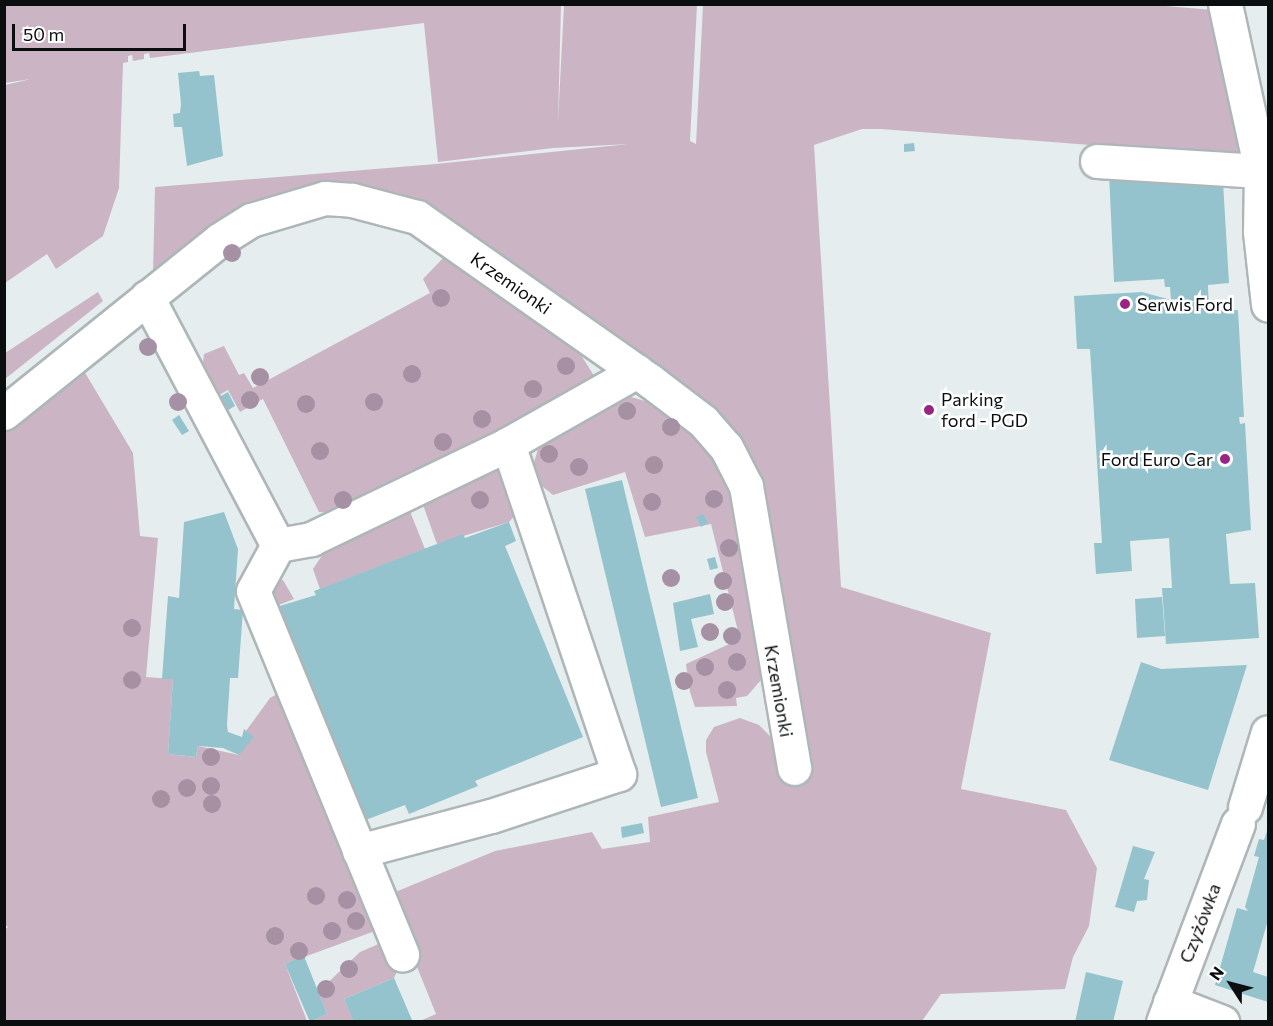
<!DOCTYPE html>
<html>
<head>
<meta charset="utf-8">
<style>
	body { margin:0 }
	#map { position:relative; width:1273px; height:1026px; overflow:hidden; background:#e5edee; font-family:Commissioner,sans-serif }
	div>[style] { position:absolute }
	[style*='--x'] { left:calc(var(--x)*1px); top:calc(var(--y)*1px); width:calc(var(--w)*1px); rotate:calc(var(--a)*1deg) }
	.green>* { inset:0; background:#cbb5c5 }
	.building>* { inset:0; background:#94c3cd }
	.roads { filter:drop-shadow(2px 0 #aeb6b8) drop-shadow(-2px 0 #aeb6b8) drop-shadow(0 2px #aeb6b8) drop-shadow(0 -2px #aeb6b8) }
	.minor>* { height:33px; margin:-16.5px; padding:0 16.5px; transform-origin:16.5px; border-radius:16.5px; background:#fff }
	.trees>* { width:18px; height:18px; margin:-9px; border-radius:50%; background:#a690a4 }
	.dots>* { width:16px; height:16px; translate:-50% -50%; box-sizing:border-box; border:3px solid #fff; border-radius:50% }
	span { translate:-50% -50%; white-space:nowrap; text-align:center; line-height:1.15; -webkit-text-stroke:5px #fff; paint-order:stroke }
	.street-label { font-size:18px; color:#0b0e0e }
	.poi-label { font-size:18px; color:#0b0e0e }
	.left { translate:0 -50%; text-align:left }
	.right { translate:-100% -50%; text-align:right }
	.frame { position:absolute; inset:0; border:6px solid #0b0e0e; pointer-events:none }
	.north { position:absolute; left:1201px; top:954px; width:60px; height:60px; -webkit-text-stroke:4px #fff; paint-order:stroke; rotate:306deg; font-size:16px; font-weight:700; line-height:24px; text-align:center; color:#0b0e0e }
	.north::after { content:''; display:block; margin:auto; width:21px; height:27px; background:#0b0e0e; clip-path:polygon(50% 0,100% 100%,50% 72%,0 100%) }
	.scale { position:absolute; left:12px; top:24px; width:174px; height:27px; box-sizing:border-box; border:3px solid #0b0e0e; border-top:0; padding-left:8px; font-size:18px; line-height:21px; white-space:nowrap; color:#0b0e0e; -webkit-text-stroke:4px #fff; paint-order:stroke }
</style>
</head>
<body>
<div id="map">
	<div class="green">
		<div style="clip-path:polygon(1142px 4px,1213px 10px,1247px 157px,881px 129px,862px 129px,814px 145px,841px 587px,991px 633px,961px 789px,1066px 810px,1097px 868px,1089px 926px,1073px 957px,1065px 989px,941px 994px,922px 1021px,420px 1021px,436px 1014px,388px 895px,495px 851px,592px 832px,602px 849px,650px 842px,648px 817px,719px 802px,706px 752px,706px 740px,714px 727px,740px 718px,759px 725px,773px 739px,740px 451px,350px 185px,288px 191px,226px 218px,153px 275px,155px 187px,436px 164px,629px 144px,553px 148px,438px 162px,424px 23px,150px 58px,149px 53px,144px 54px,144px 59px,133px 61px,132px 55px,128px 56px,128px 62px,123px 63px,119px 188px,103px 236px,56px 269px,47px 254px,5px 283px,5px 85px,31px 79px,5px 83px,5px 5px,561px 5px,558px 122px,564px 5px,697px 5px,690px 141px,696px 144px,703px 5px)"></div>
		<div style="clip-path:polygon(445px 256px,581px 355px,596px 379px,342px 514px,319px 512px,263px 399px,240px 412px,228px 390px,219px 395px,203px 362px,204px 354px,224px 346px,239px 375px,244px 373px,253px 388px,430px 293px,423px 279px)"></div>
		<div style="clip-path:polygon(98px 292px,103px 301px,5px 379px,5px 353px)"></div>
		<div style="clip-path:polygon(84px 371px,133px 453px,140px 536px,158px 538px,146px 677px,173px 679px,168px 754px,196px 757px,198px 746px,239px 755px,246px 731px,270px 698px,288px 688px,375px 931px,285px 964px,307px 1021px,5px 1021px,4px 930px,8px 927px,4px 924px,4px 431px)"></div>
		<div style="clip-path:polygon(631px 397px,652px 403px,699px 441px,723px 475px,730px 494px,762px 670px,761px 680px,747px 696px,736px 698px,737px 706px,695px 707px,690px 692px,686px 664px,740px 639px,711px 524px,645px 537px,625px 472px,553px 495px,537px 482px,534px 462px,539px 446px,559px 430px)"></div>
		<div style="clip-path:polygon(495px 470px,507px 476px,516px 514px,509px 522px,437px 544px,422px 502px,482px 472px)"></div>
		<div style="clip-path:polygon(409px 509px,425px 549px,320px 589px,313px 569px,323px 554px)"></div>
		<div style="clip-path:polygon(283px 580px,294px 599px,276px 606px,271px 591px,275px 582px)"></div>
		<div style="clip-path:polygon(383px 942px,398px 969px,394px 978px,344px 999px,354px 1021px,310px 1022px,327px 1014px,318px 992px,360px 952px)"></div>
	</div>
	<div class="building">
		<div style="clip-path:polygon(199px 71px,200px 76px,214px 75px,223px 156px,187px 166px,182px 127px,174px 127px,173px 114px,180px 113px,181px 104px,178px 73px)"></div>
		<div style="clip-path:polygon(914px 143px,915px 151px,904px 152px,904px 144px)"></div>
		<div style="clip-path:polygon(1109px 173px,1223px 182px,1229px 283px,1208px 285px,1209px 311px,1238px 310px,1244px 417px,1239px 417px,1240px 424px,1245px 423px,1251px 530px,1226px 534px,1230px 584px,1255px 583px,1259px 638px,1166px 644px,1162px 588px,1172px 588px,1169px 538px,1130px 541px,1132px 571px,1096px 574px,1094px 543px,1102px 543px,1090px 349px,1077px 349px,1074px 296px,1142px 292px,1171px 300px,1170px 287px,1165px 287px,1164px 279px,1114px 282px)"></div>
		<div style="clip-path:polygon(228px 392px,235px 406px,223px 413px,216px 399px)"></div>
		<div style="clip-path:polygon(179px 415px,189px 431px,182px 435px,172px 420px)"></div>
		<div style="clip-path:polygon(622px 480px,698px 798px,661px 807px,585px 489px)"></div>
		<div style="clip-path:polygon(224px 512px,238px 549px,234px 609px,243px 610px,238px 678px,230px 678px,227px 725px,228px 732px,242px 737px,244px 729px,254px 737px,239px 755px,223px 748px,198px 746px,196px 757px,168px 754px,173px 679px,162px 679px,168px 596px,179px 598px,184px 522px)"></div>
		<div style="clip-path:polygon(703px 514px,708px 523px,701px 527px,696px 517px)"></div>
		<div style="clip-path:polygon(509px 522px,516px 541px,505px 546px,583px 737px,475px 781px,478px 786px,409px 814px,405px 805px,363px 821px,279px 607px,273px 608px,316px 595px,314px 591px,463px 534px,465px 538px)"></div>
		<div style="clip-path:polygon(715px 557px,718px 568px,710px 570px,707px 559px)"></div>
		<div style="clip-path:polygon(710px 594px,714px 614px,691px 619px,698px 647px,680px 651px,673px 603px)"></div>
		<div style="clip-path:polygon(1162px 597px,1165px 636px,1137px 638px,1135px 599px)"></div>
		<div style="clip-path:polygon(1141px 662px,1161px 669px,1247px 665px,1208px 790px,1109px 760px)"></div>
		<div style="clip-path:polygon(642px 823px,644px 833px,622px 838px,621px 827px)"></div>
		<div style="clip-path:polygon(1268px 828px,1268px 920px,1253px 972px,1268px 977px,1268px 1002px,1215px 985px,1237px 908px,1248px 911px,1245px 907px,1259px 857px,1254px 856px,1259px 839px,1264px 840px)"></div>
		<div style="clip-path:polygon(1133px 846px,1155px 852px,1144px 879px,1149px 880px,1147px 900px,1137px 901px,1134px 912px,1115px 907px)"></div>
		<div style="clip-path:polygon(304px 956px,327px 1014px,310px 1022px,285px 964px)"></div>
		<div style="clip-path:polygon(1086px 972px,1123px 981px,1113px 1022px,1075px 1022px)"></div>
		<div style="clip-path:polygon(394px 978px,412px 1020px,354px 1022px,344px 999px)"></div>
	</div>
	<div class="roads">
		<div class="minor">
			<div style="--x:1225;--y:4;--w:171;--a:77.8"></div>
			<div style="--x:1261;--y:171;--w:61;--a:90.9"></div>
			<div style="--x:1260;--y:232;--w:73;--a:83.7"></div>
			<div style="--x:1097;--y:161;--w:164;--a:3.5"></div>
			<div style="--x:147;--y:297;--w:280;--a:62.2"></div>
			<div style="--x:278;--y:545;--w:34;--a:-10"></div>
			<div style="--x:311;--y:539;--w:219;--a:-25.7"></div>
			<div style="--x:508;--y:444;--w:148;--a:-29.5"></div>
			<div style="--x:4;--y:413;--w:276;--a:-38.8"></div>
			<div style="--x:219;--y:240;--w:38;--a:-32"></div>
			<div style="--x:251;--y:220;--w:77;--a:-16.6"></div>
			<div style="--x:325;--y:198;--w:27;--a:4"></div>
			<div style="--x:352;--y:200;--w:67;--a:14.7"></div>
			<div style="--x:417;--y:217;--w:284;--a:35.1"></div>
			<div style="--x:649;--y:380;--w:68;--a:37.2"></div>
			<div style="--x:703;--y:421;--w:35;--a:49"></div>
			<div style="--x:726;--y:447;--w:44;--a:62.9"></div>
			<div style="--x:746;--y:486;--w:286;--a:80.3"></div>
			<div style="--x:278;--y:545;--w:52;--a:118.5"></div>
			<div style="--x:253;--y:591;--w:393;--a:67.7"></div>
			<div style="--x:1245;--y:807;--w:78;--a:-73"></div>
			<div style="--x:359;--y:851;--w:137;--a:-14.9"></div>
			<div style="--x:491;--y:816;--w:135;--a:-18.2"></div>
			<div style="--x:619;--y:774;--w:348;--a:-108.6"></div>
			<div style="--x:1170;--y:1002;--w:56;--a:21"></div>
			<div style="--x:1163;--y:1022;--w:212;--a:-69.3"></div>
		</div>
	</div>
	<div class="trees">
		<div style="left:232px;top:253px"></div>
		<div style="left:441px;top:298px"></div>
		<div style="left:148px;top:347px"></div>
		<div style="left:566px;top:366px"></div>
		<div style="left:412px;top:374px"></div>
		<div style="left:260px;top:377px"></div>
		<div style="left:533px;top:389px"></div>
		<div style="left:250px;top:400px"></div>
		<div style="left:178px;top:402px"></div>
		<div style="left:374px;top:402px"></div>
		<div style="left:306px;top:404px"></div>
		<div style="left:627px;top:411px"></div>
		<div style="left:482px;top:419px"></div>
		<div style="left:671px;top:427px"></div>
		<div style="left:443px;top:442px"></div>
		<div style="left:320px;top:451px"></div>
		<div style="left:549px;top:454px"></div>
		<div style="left:654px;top:465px"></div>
		<div style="left:579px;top:467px"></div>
		<div style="left:714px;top:499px"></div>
		<div style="left:343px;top:500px"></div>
		<div style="left:480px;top:500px"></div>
		<div style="left:652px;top:502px"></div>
		<div style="left:729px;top:548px"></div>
		<div style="left:671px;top:578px"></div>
		<div style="left:723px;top:581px"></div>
		<div style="left:725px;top:602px"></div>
		<div style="left:132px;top:628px"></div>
		<div style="left:710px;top:632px"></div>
		<div style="left:732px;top:636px"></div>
		<div style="left:737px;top:662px"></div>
		<div style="left:705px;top:667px"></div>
		<div style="left:132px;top:680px"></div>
		<div style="left:684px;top:681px"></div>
		<div style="left:727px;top:690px"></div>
		<div style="left:211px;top:757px"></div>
		<div style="left:211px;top:786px"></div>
		<div style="left:187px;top:788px"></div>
		<div style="left:161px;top:799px"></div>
		<div style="left:212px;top:804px"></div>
		<div style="left:316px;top:896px"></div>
		<div style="left:347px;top:900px"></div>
		<div style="left:356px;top:921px"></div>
		<div style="left:332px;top:931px"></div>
		<div style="left:275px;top:936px"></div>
		<div style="left:299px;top:951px"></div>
		<div style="left:349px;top:969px"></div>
		<div style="left:326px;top:989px"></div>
	</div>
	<div class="dots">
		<div style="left:1125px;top:304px;background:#972583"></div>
		<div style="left:929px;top:410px;background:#972583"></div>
		<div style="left:1225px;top:459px;background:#972583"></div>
	</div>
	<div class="street-label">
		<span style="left:511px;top:283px;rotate:35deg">Krzemionki</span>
		<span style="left:779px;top:691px;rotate:80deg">Krzemionki</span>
		<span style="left:1200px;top:923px;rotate:-69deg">Czyżówka</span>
	</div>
	<div class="poi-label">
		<span class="left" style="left:1137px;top:304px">Serwis Ford</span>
		<span class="left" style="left:941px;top:410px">Parking<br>ford - PGD</span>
		<span class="right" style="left:1213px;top:459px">Ford Euro Car</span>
	</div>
	<div class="frame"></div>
	<div class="north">N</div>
	<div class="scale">50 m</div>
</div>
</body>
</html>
